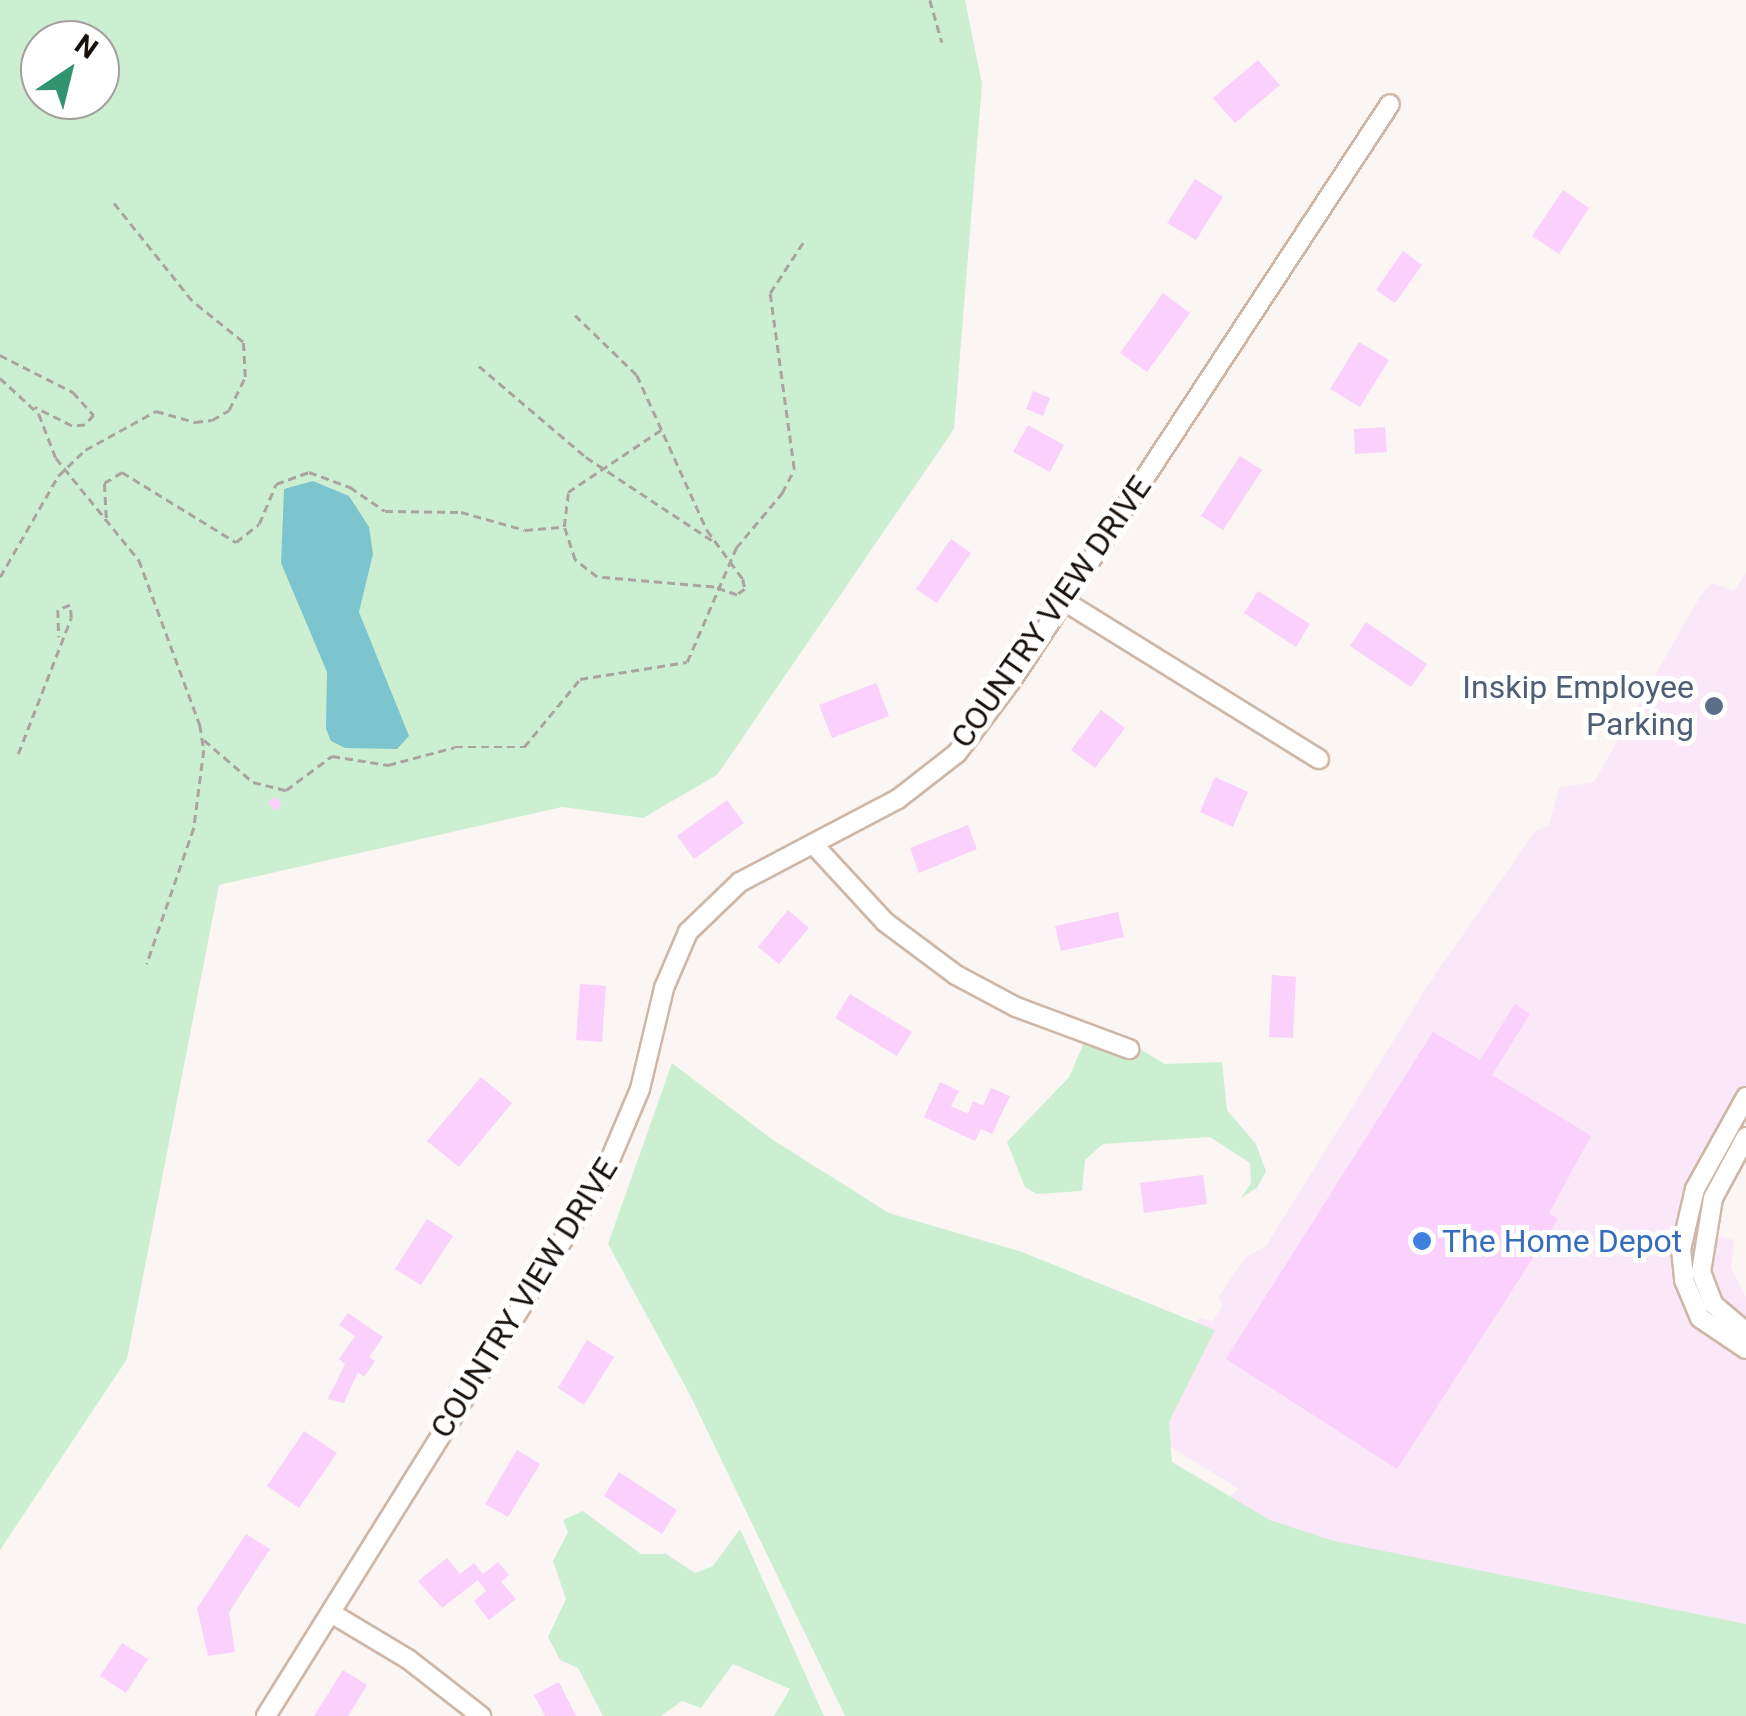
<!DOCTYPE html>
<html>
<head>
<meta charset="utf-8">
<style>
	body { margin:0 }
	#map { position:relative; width:1746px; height:1716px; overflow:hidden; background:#fbf6f3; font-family:Roboto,sans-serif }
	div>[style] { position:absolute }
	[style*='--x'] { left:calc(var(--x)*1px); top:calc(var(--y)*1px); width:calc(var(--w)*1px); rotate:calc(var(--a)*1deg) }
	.commercial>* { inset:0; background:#fae7f7 }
	.green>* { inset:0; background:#ccefd2 }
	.water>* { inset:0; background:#7cc5ce }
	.building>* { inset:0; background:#fad0fc }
	.path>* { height:2.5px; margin-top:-1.25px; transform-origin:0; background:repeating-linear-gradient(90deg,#aaa4a0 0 8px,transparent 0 13px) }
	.roads { filter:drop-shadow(2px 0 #ceb7a7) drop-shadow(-2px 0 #ceb7a7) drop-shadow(0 2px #ceb7a7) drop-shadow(0 -2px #ceb7a7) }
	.street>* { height:18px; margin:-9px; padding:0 9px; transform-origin:9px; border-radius:9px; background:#fff }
	.dots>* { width:28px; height:28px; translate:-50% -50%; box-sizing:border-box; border:5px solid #fff; border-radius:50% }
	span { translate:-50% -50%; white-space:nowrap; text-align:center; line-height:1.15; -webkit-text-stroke:10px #fff; paint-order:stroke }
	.street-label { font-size:32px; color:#18100b }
	.service-label { font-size:32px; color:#4e5e75 }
	.right { translate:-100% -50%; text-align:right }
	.shop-label { font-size:32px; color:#366cbe }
	.left { translate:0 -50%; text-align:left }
	.north { position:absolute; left:20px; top:20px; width:100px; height:100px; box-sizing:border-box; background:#fff; border:2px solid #a39f9d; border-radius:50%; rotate:35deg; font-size:28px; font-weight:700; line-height:40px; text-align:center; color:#18100b }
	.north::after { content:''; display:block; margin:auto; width:35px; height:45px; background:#31946f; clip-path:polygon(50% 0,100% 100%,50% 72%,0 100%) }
</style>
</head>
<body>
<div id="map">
	<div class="commercial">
		<div style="clip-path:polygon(1746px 573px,1746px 1102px,1718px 1145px,1688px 1230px,1734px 1240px,1731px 1268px,1746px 1297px,1746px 1638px,1415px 1574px,1217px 1506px,1239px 1489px,1171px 1447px,1157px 1452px,1199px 1318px,1212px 1321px,1223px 1305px,1218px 1297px,1246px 1257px,1266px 1246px,1430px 982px,1536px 830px,1549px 826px,1559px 788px,1594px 782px,1701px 595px,1712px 583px,1734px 591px)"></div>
	</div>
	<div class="green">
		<div style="clip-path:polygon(evenodd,0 0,965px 0,982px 84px,954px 429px,717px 775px,643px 818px,562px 807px,219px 885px,127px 1359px,0 1550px,0 0,40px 40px,100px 40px,100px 100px,40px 100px,40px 40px)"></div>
		<div style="clip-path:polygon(1087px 1036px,1140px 1049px,1165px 1064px,1222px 1062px,1227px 1110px,1256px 1144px,1266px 1171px,1257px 1188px,1241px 1198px,1251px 1183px,1250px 1163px,1210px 1137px,1103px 1144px,1085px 1160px,1082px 1191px,1037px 1194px,1025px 1187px,1007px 1142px,1069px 1077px)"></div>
		<div style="clip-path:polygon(672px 1063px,773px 1140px,889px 1213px,1022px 1252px,1215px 1330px,1169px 1422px,1172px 1462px,1270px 1520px,1334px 1541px,1746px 1624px,1746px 1716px,845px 1716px,689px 1393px,608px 1244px)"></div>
		<div style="clip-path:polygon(583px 1511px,641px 1554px,666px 1554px,695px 1573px,713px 1566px,740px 1529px,824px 1716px,774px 1716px,790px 1689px,733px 1664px,701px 1708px,682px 1701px,661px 1716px,603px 1716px,578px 1668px,560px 1660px,548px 1637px,566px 1599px,553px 1561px,568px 1532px,563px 1520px)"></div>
	</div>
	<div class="water">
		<div style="clip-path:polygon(313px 481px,349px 496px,369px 527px,373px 554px,359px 612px,409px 736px,397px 749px,345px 748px,331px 741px,326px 729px,327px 672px,281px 563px,284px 489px)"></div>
	</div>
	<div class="building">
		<div style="clip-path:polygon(1258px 60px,1280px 85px,1235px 123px,1213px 98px)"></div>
		<div style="clip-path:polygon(1195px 179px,1223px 197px,1196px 240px,1167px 223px)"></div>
		<div style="clip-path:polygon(1563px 190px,1589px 208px,1559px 254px,1532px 236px)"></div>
		<div style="clip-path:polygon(1403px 251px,1422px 265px,1395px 303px,1376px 290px)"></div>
		<div style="clip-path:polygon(1163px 293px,1190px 313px,1147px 372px,1120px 353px)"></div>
		<div style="clip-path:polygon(1359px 342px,1389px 360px,1360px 407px,1330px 389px)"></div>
		<div style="clip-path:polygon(1033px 391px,1050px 398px,1043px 416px,1026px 409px)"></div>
		<div style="clip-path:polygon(1028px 425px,1064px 445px,1050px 472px,1013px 452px)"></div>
		<div style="clip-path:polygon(1385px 427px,1387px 452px,1355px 454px,1354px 429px)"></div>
		<div style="clip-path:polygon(1240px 456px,1262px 470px,1223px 530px,1201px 516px)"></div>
		<div style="clip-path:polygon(951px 539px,971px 553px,937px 603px,916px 589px)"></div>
		<div style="clip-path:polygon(1258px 591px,1310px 624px,1296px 647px,1244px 613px)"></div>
		<div style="clip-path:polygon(1366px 622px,1427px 664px,1411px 687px,1350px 646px)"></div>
		<div style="clip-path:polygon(876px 683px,889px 716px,832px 738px,819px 705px)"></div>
		<div style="clip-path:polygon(1101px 710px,1125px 728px,1095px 768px,1071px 750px)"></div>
		<div style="clip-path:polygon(1215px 777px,1248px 792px,1233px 827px,1200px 812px)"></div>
		<div style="clip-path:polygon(276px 797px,282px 805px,275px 811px,268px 802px)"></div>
		<div style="clip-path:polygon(727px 800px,744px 823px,694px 859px,677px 836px)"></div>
		<div style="clip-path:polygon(968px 825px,977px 849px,919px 873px,910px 848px)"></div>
		<div style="clip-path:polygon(788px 910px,809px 928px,779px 964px,758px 947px)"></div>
		<div style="clip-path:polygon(1118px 912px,1124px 937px,1061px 951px,1055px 926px)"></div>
		<div style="clip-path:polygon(1272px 975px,1296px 977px,1293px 1038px,1269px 1037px)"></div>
		<div style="clip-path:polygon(580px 984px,606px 986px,602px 1042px,576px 1040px)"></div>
		<div style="clip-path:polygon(850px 994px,912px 1032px,897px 1056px,835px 1018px)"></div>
		<div style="clip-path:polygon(1515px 1004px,1530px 1014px,1492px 1075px,1591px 1136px,1549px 1213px,1558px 1219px,1397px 1469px,1226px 1359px,1433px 1032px,1480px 1060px)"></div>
		<div style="clip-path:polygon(481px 1077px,512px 1103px,459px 1167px,427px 1141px)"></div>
		<div style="clip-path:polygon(940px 1082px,959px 1091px,951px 1106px,968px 1114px,973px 1101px,983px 1106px,991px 1088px,1010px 1096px,992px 1134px,981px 1129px,975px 1141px,924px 1117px)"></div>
		<div style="clip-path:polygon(1203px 1175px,1207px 1204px,1144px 1213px,1140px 1183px)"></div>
		<div style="clip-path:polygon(427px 1219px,453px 1236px,421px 1285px,395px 1269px)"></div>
		<div style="clip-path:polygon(348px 1313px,383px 1337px,369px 1357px,375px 1361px,364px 1377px,358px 1372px,344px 1403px,328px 1399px,345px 1364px,339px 1359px,355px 1336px,339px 1325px)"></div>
		<div style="clip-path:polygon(587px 1340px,614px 1357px,584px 1405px,558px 1388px)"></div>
		<div style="clip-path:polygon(304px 1431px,337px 1453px,299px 1508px,267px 1486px)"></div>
		<div style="clip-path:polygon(517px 1450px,540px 1464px,508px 1517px,485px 1504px)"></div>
		<div style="clip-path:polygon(619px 1472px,677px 1510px,662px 1534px,604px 1496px)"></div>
		<div style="clip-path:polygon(246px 1534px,270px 1549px,229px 1612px,235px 1652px,208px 1656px,197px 1608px)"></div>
		<div style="clip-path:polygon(447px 1558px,460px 1574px,474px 1563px,483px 1574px,498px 1562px,509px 1575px,501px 1582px,516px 1599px,489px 1620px,474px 1601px,486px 1591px,478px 1580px,442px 1608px,418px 1581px)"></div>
		<div style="clip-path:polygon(122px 1643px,148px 1659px,126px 1693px,100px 1676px)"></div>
		<div style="clip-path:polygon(343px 1670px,367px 1685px,348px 1716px,314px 1716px)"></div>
		<div style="clip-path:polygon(559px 1682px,576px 1716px,545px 1716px,534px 1695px)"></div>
	</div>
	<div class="path">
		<div style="--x:930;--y:0;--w:44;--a:74.1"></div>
		<div style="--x:575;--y:315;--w:86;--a:44.1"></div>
		<div style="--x:637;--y:375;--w:170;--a:65.7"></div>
		<div style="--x:707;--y:530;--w:61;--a:53.7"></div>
		<div style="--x:743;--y:579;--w:10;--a:79"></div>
		<div style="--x:745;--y:589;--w:10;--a:143"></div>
		<div style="--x:737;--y:595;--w:24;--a:-161"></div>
		<div style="--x:714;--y:587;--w:117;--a:-175.1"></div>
		<div style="--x:597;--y:577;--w:28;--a:-142"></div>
		<div style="--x:575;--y:560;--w:35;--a:-108"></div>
		<div style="--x:564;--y:527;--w:35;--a:-83"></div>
		<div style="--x:568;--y:492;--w:112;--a:-33.7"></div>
		<div style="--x:0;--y:355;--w:82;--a:26.9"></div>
		<div style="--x:73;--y:392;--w:31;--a:48"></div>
		<div style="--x:94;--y:415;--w:13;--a:132"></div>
		<div style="--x:85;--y:425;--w:13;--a:176"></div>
		<div style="--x:72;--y:426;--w:42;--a:-153.4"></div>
		<div style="--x:479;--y:366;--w:140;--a:40.4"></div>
		<div style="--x:586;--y:457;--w:152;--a:33.5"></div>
		<div style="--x:0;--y:378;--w:53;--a:42.7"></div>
		<div style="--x:39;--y:414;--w:47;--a:68.9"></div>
		<div style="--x:56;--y:458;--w:132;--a:50.9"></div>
		<div style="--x:139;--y:560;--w:176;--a:69.7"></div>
		<div style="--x:200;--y:725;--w:25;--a:81"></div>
		<div style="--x:204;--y:750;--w:79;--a:97.3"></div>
		<div style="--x:194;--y:828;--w:144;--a:109.1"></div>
		<div style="--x:106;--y:518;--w:35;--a:-93"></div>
		<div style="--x:104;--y:483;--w:21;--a:-31"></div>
		<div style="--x:122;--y:472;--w:134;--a:31.6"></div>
		<div style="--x:236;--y:542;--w:29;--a:-38"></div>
		<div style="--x:259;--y:524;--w:43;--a:-67"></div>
		<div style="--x:276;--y:484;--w:35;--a:-20"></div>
		<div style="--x:309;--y:472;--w:44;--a:20.1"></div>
		<div style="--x:350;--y:487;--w:42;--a:34.4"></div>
		<div style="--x:385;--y:511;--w:76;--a:0.8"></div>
		<div style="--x:461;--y:512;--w:66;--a:15.7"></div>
		<div style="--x:525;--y:530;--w:38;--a:-5"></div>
		<div style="--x:0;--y:577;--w:116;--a:-60.1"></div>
		<div style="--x:58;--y:476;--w:37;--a:-44"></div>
		<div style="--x:85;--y:450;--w:81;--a:-28.8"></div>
		<div style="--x:156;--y:411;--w:41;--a:15.8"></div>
		<div style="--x:195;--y:422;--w:17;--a:-7"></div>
		<div style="--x:212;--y:420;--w:20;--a:-30"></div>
		<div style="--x:229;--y:410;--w:37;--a:-64"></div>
		<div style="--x:245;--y:377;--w:35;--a:-93"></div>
		<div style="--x:243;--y:342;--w:65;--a:-141.2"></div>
		<div style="--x:192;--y:301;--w:129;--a:-128.7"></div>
		<div style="--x:204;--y:740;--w:65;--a:40.6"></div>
		<div style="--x:253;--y:782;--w:34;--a:14"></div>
		<div style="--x:286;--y:790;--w:57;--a:-36.5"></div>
		<div style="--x:332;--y:756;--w:57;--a:9.1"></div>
		<div style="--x:388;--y:765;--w:69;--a:-15"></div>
		<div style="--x:455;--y:747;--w:69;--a:0"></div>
		<div style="--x:524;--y:747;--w:88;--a:-50.5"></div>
		<div style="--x:580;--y:679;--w:108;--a:-9"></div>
		<div style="--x:687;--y:662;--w:124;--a:-66.7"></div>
		<div style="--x:736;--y:548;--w:72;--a:-50.1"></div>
		<div style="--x:782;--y:493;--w:27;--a:-63"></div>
		<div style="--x:794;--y:469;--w:178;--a:-97.8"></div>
		<div style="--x:770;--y:293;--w:62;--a:-56.8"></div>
		<div style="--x:18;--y:754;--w:146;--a:-68.7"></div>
		<div style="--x:71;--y:618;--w:13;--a:-94"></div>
		<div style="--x:70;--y:605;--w:13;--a:157"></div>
		<div style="--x:58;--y:610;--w:27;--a:88"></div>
	</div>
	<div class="roads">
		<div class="street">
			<div style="--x:1064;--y:601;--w:300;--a:31.8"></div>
			<div style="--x:814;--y:845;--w:105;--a:47.3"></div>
			<div style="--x:885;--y:922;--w:89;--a:36.7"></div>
			<div style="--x:956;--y:975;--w:68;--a:28.1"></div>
			<div style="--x:1016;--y:1007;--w:121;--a:20.4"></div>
			<div style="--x:1746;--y:1097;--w:105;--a:119"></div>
			<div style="--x:1695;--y:1189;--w:62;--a:103.1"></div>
			<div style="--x:1681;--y:1249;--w:31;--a:84"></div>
			<div style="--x:1684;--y:1280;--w:41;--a:67.2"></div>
			<div style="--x:1700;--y:1318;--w:55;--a:34"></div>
			<div style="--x:1746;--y:1137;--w:69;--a:118.4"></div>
			<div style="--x:1713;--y:1198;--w:75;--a:99.2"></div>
			<div style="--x:1701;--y:1272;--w:34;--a:69"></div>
			<div style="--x:1713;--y:1304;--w:43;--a:40.3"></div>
			<div style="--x:331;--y:1613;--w:90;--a:30.9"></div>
			<div style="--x:408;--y:1659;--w:93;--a:38"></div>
			<div style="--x:266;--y:1716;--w:639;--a:-58.05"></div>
			<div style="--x:604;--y:1174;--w:92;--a:-67"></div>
			<div style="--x:640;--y:1089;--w:104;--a:-76.6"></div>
			<div style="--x:664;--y:988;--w:61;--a:-66.8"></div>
			<div style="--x:688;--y:932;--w:72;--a:-43.9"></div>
			<div style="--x:740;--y:882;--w:178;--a:-27.7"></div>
			<div style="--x:898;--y:799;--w:75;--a:-37.9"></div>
			<div style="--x:957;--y:753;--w:95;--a:-53.1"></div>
			<div style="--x:1014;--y:677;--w:685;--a:-56.73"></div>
		</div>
	</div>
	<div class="dots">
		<div style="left:1714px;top:706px;background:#5c6f8a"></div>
		<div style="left:1422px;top:1241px;background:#3f7fe0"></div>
	</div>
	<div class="street-label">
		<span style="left:1051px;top:612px;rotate:-55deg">COUNTRY VIEW DRIVE</span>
		<span style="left:524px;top:1298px;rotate:-58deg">COUNTRY VIEW DRIVE</span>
	</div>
	<div class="service-label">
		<span class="right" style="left:1694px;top:706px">Inskip Employee<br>Parking</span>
	</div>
	<div class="shop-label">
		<span class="left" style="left:1442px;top:1241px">The Home Depot</span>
	</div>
	<div class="north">N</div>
</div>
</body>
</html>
